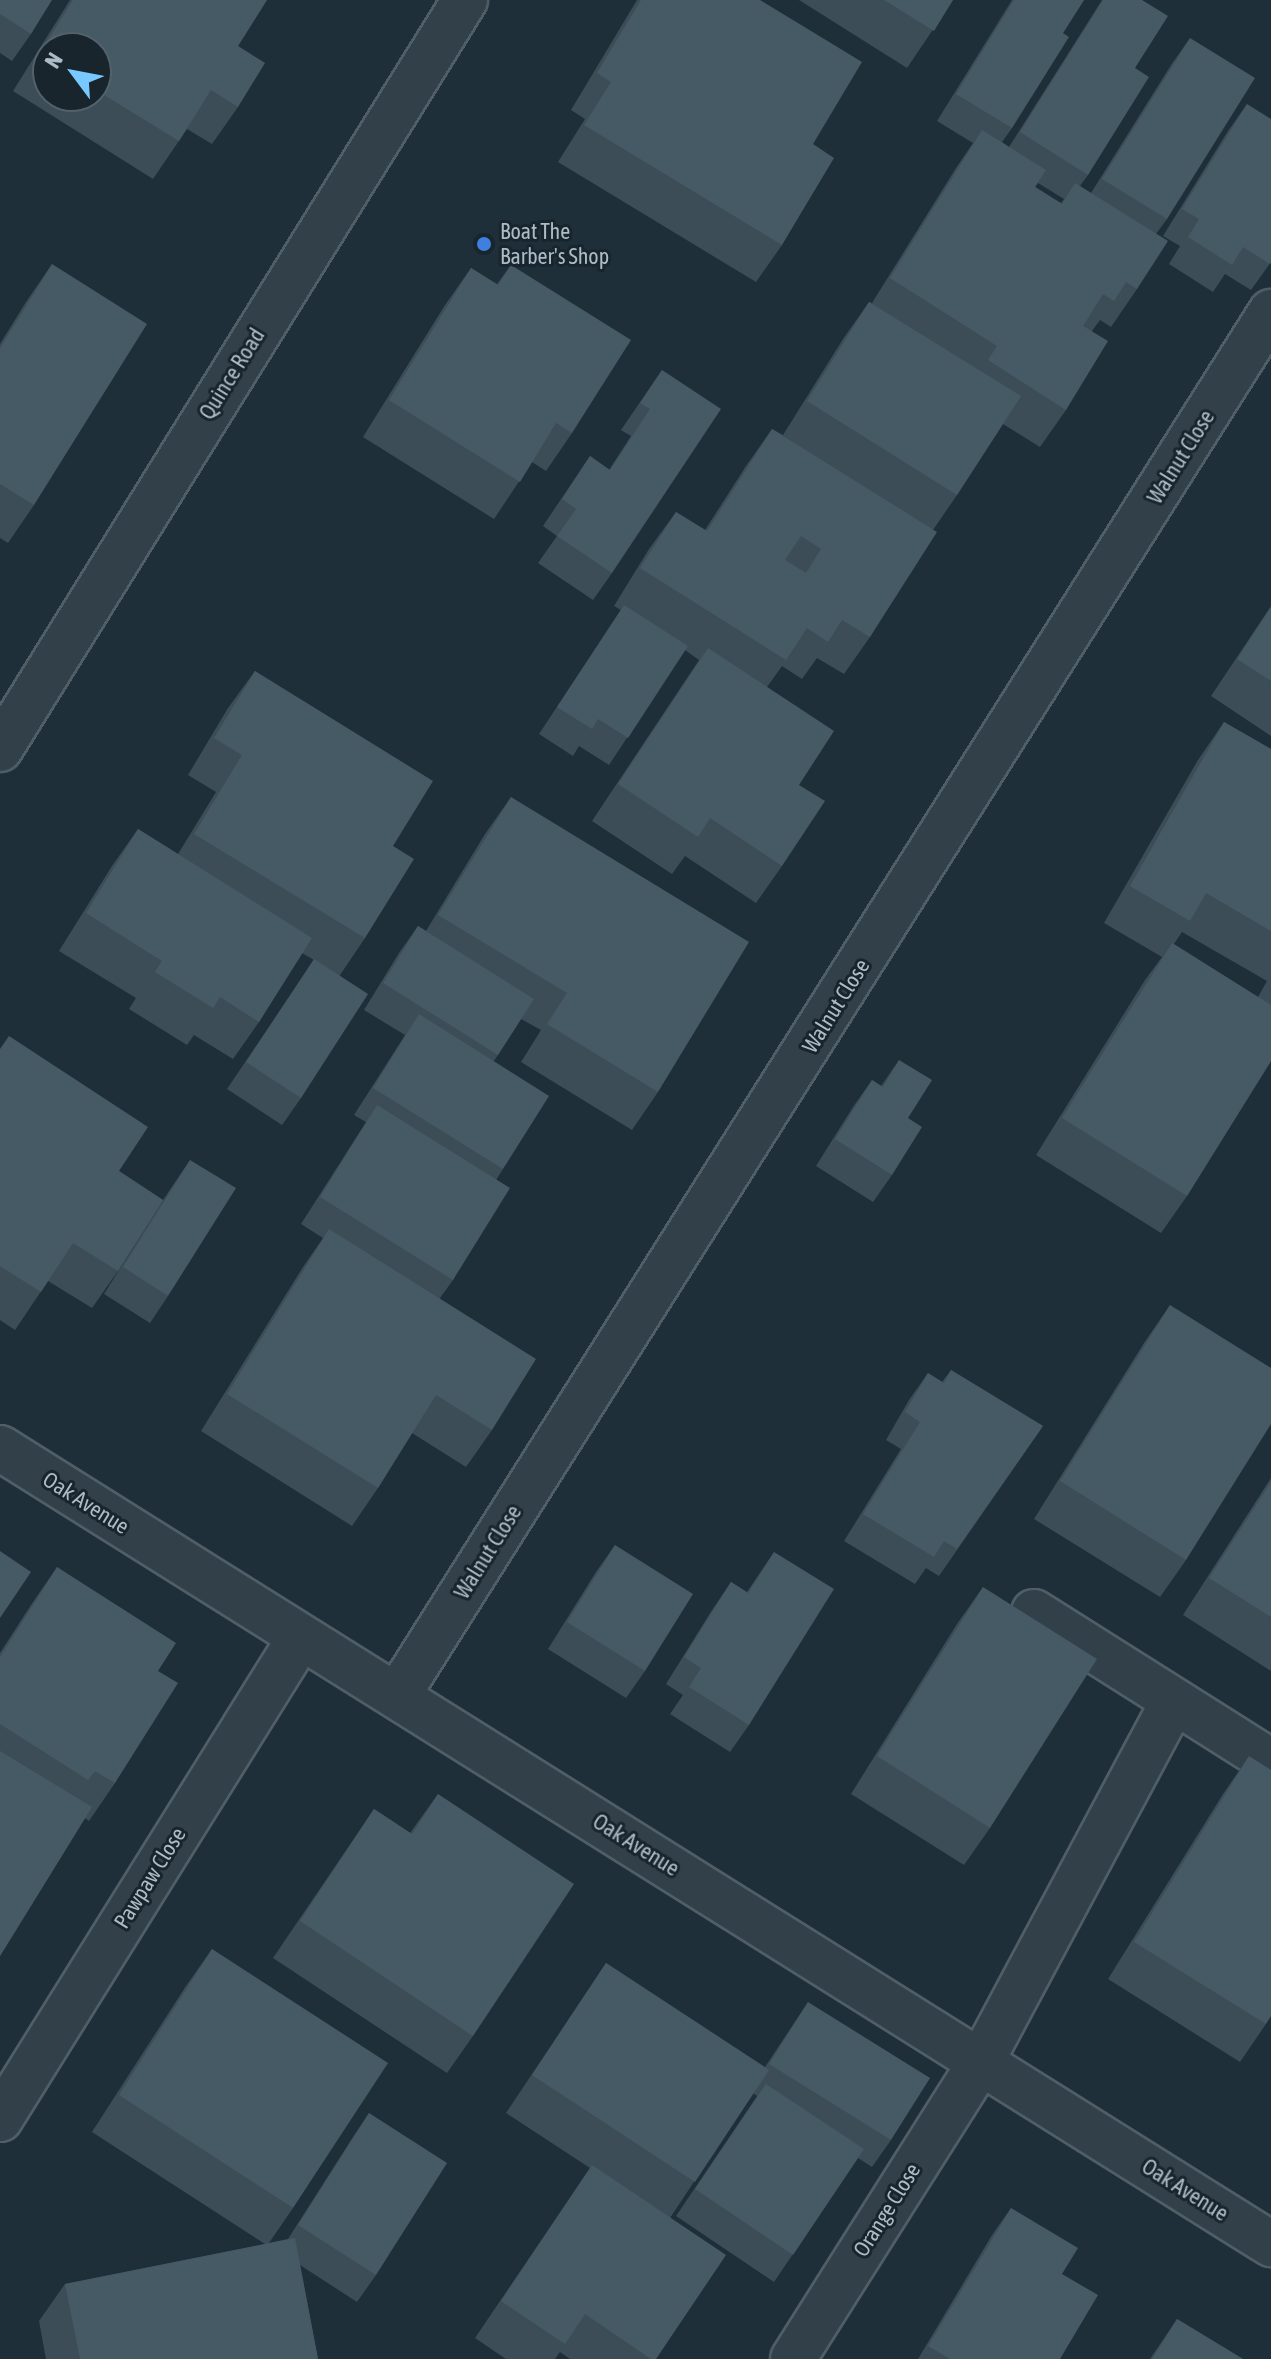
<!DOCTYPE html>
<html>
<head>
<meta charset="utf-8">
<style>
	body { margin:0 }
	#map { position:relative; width:1271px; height:2359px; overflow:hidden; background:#1e2f39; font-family:"Asap Condensed",sans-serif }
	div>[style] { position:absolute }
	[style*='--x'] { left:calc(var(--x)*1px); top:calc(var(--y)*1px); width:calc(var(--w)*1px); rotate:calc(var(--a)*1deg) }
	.roads { filter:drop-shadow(2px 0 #505e67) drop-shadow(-2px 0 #505e67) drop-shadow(0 2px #505e67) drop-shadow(0 -2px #505e67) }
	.minor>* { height:44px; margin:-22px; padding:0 22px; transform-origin:22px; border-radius:22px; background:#324049 }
	.wall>* { inset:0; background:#3c4d57 }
	.building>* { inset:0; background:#465a65 }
	.dots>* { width:22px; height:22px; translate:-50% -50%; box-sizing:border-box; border:4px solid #18252d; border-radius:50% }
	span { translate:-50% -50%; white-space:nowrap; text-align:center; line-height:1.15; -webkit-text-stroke:6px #18252d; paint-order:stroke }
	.poi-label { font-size:22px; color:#acbcc6 }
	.left { translate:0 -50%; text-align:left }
	.street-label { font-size:22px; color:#acbcc6 }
	.north { position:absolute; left:32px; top:32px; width:80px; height:80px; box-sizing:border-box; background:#18252d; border:2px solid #53616a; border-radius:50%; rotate:302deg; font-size:22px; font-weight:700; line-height:32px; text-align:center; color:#acbcc6 }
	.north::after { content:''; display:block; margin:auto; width:28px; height:36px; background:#78c9ff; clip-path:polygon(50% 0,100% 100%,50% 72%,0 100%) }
</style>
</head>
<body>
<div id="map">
	<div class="roads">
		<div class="minor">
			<div style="--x:0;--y:749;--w:882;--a:-58.17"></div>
			<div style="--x:0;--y:1448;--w:1500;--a:32.06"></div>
			<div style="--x:1034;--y:1612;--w:280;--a:32.3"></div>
			<div style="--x:397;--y:1696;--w:1637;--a:-57.73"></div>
			<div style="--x:0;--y:2119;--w:567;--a:-58.05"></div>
			<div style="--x:793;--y:2359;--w:354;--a:-57.7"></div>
			<div style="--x:982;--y:2060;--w:407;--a:-61.9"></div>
		</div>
	</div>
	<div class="wall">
		<div style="clip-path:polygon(0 0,31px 34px,12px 61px,0 53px)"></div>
		<div style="clip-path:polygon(evenodd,70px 0,267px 0,238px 46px,238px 107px,212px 144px,187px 129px,153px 179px,13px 91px,70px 0,48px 48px,96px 48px,96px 96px,48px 96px,48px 48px)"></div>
		<div style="clip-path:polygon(637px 0,760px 0,813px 144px,782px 245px,756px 282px,558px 162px,585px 119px,571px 110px)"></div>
		<div style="clip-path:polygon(799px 0,953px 0,907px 68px)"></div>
		<div style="clip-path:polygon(evenodd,1012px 0,1084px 0,1063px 33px,1012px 128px,1002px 142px,1009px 147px,1102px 0,1142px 0,1135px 68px,1088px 175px,1080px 186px,1091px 193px,1171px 65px,1190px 38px,1167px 219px,1156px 234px,1137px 289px,1111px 327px,1100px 320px,1092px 331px,1066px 410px,1040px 447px,1003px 424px,957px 495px,933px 530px,870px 637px,844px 674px,817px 658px,802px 679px,782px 666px,767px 687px,799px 785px,782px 866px,756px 903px,685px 856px,672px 874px,592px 821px,699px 660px,685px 650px,609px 765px,579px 746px,573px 756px,539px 734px,621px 610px,614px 606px,649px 549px,676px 512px,705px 530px,746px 466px,772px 429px,783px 435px,843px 339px,869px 302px,872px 303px,956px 168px,973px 143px,937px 121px,1012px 0,1038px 183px,1064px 199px,1061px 203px,1035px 187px,1038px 183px)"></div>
		<div style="clip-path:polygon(1247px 104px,1271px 262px,1251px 290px,1225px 274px,1213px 292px,1169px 264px,1180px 246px,1163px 236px,1228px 131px)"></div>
		<div style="clip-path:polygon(52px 264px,34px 505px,8px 543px,0 538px,0 344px,26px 302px)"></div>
		<div style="clip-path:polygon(511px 265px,572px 433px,546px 471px,532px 462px,494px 519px,363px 437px,445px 305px,471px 268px,497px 284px)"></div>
		<div style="clip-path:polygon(662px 370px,612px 573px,593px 600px,538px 563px,557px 536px,543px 526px,590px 456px,609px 470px,631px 436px,621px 430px)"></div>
		<div style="clip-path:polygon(1271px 606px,1271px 736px,1211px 696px)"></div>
		<div style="clip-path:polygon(255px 671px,393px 846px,365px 938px,340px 975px,301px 1098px,282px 1125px,227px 1089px,314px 960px,302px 953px,259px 1022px,233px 1059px,194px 1035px,187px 1045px,129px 1009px,136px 998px,59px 951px,112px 866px,138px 829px,178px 854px,216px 792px,188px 775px,228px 708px)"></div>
		<div style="clip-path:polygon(evenodd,1224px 722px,1271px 749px,1271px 1061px,1187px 1196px,1161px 1233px,1036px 1155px,1145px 980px,1162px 957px,1104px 923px,1198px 760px,1224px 722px,1182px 932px,1267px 981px,1258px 997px,1174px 944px,1182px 932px)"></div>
		<div style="clip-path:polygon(511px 797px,658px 1092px,632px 1130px,521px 1062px,541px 1030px,521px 1019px,494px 1061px,503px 1169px,496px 1180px,453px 1280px,440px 1298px,492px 1430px,466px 1467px,412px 1433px,378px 1488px,352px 1526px,201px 1431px,303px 1267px,323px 1238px,301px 1224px,366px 1122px,354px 1115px,405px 1035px,364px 1010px,399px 953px,418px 926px,426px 931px,485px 834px)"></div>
		<div style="clip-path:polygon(0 1049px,119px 1171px,163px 1200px,190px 1160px,168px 1296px,150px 1323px,104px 1294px,151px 1219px,118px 1271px,92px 1308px,48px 1281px,15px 1330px,0 1320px)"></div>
		<div style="clip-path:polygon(899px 1060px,908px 1118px,892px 1175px,873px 1202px,816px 1166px,853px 1107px,872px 1080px,881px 1086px)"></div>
		<div style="clip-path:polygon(1170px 1305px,1186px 1560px,1160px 1597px,1034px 1519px,1144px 1343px)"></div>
		<div style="clip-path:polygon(951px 1370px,1043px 1426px,939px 1576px,926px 1568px,915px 1584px,844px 1541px,901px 1449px,886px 1440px,909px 1400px,928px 1373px,942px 1382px)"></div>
		<div style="clip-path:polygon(1271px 1478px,1271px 1671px,1183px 1615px)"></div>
		<div style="clip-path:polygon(615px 1545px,645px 1671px,626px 1698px,548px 1649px,596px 1572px)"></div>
		<div style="clip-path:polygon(774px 1552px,749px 1725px,730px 1752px,670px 1714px,683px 1695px,666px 1684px,712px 1610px,731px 1582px,747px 1592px)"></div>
		<div style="clip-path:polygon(57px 1567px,158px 1671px,115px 1783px,89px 1821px,85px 1818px,0 1956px,0 1653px,31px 1605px)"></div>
		<div style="clip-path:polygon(983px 1587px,990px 1828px,964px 1865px,851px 1794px,957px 1624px)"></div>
		<div style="clip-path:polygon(1249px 1756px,1266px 2024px,1240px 2062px,1108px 1979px,1223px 1794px)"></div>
		<div style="clip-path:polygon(438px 1794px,473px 2036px,447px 2073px,273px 1958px,374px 1809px,410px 1833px)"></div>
		<div style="clip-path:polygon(212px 1949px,293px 2208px,269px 2243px,288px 2239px,351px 2140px,369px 2113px,376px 2275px,357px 2302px,300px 2265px,318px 2359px,46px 2359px,39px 2321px,65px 2284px,265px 2244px,92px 2132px,186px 1986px)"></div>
		<div style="clip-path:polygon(606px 1963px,765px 2067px,808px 2002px,891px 2140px,872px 2167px,858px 2158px,774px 2282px,676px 2216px,757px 2096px,753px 2093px,670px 2218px,656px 2359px,570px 2359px,560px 2352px,555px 2359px,506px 2359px,475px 2338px,590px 2168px,506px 2113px)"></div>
		<div style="clip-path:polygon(1011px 2208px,1062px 2274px,1060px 2359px,918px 2359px,992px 2235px)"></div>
		<div style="clip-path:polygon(1177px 2319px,1243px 2359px,1150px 2359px)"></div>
	</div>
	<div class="building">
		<div style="clip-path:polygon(0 0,52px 0,31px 34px,0 14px)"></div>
		<div style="clip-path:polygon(73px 0,267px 0,238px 46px,265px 63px,238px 107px,211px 90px,179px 141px,96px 90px,96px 48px,48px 48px,48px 60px,39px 54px)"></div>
		<div style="clip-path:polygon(641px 0,760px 0,862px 62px,813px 144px,834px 158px,782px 245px,584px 125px,611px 82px,597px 73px)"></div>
		<div style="clip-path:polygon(884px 0,953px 0,934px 31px)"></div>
		<div style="clip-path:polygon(1014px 0,1084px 0,1063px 33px,1069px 37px,1012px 128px,956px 94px)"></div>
		<div style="clip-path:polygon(1103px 0,1142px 0,1168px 16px,1135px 68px,1149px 77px,1088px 175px,1020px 132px)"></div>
		<div style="clip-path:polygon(1190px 38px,1255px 78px,1167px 219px,1102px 179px)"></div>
		<div style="clip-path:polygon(1247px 104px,1271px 119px,1271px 262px,1270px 264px,1243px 247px,1232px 265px,1188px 237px,1199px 219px,1182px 209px)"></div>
		<div style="clip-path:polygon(982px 130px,1046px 170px,1035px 187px,1062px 204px,1075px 183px,1168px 241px,1137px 289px,1126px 282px,1114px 301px,1103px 294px,1083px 326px,1108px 341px,1066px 410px,988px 360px,997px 346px,890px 278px)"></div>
		<div style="clip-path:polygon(52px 264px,147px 324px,34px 505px,0 484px,0 348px)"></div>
		<div style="clip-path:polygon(511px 265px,631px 340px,572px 433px,556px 423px,520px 482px,389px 400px,471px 268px,498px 285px)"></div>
		<div style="clip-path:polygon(869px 302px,1021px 396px,957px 495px,807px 401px)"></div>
		<div style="clip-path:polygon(662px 370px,721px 409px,612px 573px,557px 536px,576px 509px,562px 499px,590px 456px,610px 470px,650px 409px,640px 403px)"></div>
		<div style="clip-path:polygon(evenodd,772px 429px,937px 532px,870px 637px,842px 620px,828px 642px,807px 628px,786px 660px,640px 568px,676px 512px,707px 531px,772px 429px,801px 536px,821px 549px,806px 573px,785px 560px,801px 536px)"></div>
		<div style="clip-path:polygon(624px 605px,688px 646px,628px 738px,598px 719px,592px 729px,557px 707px)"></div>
		<div style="clip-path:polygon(1271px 607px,1271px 681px,1237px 659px)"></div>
		<div style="clip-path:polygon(708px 648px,834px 731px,799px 785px,825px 801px,782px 866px,710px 818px,698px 837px,618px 784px)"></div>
		<div style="clip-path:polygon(255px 671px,433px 781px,393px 846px,414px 859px,365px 938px,194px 834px,242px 755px,214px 738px)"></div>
		<div style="clip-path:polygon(1224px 722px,1271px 749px,1271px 931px,1206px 893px,1190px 921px,1130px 886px)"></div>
		<div style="clip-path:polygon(511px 797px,749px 942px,658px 1092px,547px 1024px,567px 993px,438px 915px)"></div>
		<div style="clip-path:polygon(138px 829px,312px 938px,259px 1022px,220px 997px,213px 1008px,155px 972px,162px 961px,86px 913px)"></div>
		<div style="clip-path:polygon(418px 926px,534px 999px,498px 1055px,383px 983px)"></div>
		<div style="clip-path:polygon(1172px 943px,1271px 1005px,1271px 1061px,1187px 1196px,1062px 1118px)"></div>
		<div style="clip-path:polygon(314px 959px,368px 994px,301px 1098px,246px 1062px)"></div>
		<div style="clip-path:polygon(419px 1014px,549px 1096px,503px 1169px,373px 1088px)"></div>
		<div style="clip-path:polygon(9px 1036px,148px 1127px,119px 1171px,163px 1200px,118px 1271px,73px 1243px,41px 1292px,0 1266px,0 1049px)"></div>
		<div style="clip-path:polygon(899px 1060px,932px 1080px,908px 1118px,922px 1127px,892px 1175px,835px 1139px,872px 1080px,883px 1087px)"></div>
		<div style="clip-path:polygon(377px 1105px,510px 1188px,453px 1280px,320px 1197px)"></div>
		<div style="clip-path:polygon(190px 1160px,236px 1188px,168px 1296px,123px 1267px)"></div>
		<div style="clip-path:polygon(329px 1229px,536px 1359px,492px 1430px,436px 1395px,378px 1488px,227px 1394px)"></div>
		<div style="clip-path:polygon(1170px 1305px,1271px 1368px,1271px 1424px,1186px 1560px,1060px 1481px)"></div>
		<div style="clip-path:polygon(951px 1370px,1043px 1426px,957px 1549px,944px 1541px,934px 1557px,863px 1514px,920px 1422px,905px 1412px,928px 1373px,944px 1383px)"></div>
		<div style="clip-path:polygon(1271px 1482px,1271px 1617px,1209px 1578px)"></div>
		<div style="clip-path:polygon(615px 1545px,693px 1594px,645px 1671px,567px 1622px)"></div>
		<div style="clip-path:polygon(0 1551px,31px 1572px,0 1618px)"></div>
		<div style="clip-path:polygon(774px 1552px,834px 1589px,749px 1725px,689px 1687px,701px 1668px,684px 1657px,731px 1582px,748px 1593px)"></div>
		<div style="clip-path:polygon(57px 1567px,176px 1643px,158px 1671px,178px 1683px,115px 1783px,95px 1771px,88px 1780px,0 1724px,0 1657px)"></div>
		<div style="clip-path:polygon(983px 1587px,1097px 1659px,990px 1828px,877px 1756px)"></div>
		<div style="clip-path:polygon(0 1751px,92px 1807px,0 1956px)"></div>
		<div style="clip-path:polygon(1249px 1756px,1271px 1770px,1271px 2016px,1266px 2024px,1134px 1942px)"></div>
		<div style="clip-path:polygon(438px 1794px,574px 1884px,473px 2036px,300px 1921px,374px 1809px,412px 1834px)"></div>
		<div style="clip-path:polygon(212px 1949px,388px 2063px,293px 2208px,119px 2095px)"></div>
		<div style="clip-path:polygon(606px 1963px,769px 2070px,695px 2182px,532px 2075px)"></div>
		<div style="clip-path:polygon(808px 2002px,930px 2078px,891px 2140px,769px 2064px)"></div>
		<div style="clip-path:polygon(766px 2084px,864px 2149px,793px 2255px,695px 2189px)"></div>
		<div style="clip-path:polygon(369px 2113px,447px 2163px,376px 2275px,298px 2225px)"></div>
		<div style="clip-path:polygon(592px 2165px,726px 2255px,656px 2359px,651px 2359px,585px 2314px,565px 2344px,501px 2301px)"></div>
		<div style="clip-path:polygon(1011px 2208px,1078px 2248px,1062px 2274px,1098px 2295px,1060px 2359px,950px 2359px,928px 2346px)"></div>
		<div style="clip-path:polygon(295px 2238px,318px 2359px,80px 2359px,65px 2284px)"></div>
		<div style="clip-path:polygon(1177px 2319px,1243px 2359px,1152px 2359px)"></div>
	</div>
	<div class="dots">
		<div style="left:484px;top:244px;background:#3f7fe0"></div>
	</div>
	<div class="poi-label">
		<span class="left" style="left:500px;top:244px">Boat The<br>Barber's Shop</span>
	</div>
	<div class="street-label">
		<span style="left:232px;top:374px;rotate:-58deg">Quince Road</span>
		<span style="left:1181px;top:457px;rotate:-58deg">Walnut Close</span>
		<span style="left:836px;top:1006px;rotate:-58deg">Walnut Close</span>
		<span style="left:86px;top:1503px;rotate:32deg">Oak Avenue</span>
		<span style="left:488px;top:1552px;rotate:-58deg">Walnut Close</span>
		<span style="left:636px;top:1845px;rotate:32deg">Oak Avenue</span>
		<span style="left:150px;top:1878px;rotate:-58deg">Pawpaw Close</span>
		<span style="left:1185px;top:2190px;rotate:32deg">Oak Avenue</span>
		<span style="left:887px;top:2210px;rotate:-58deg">Orange Close</span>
	</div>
	<div class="north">N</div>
</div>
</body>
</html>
